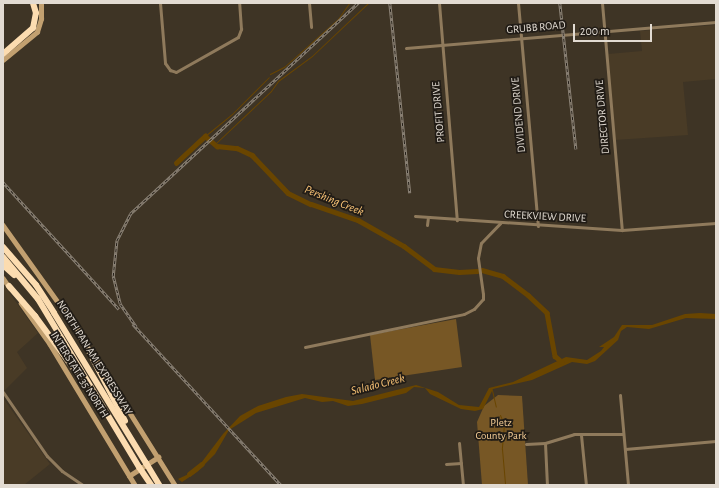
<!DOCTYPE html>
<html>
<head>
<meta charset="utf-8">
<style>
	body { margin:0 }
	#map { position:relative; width:719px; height:488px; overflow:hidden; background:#3e3425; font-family:"Alegreya Sans",sans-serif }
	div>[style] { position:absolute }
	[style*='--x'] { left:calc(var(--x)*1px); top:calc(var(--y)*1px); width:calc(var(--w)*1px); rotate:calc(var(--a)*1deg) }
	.built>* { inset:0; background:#493b26 }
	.green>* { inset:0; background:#775725 }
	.water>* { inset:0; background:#694500 }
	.stream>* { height:1px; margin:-0.5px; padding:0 0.5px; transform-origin:0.5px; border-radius:0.5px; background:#694500 }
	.river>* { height:4.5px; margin:-2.25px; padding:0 2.25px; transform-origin:2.25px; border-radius:2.25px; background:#694500 }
	.street>* { height:3px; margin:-1.5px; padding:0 1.5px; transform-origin:1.5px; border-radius:1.5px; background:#8f7a5c }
	.secondary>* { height:4.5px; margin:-2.25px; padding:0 2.25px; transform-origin:2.25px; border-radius:2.25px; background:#c2a070 }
	.highway>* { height:6px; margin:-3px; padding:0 3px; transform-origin:3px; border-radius:3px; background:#fcdcb0 }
	.rail>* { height:2.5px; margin-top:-1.25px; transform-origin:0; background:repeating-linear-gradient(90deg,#211c16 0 3px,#8b8276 0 6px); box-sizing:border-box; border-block:1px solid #8b8276 }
	.highway-bridge>* { height:6px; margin:-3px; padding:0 3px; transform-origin:3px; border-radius:3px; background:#fcdcb0 }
	span { translate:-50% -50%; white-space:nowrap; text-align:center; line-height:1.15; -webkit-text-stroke:3.5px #211c16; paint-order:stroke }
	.street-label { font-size:11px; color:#e2dbd2 }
	.park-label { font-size:11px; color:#f7cf97 }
	.water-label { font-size:12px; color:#f9c376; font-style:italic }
	.frame { position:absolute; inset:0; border:4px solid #e2dbd2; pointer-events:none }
	.scale { position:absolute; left:573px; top:24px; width:79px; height:18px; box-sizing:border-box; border:2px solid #e2dbd2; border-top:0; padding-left:5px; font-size:12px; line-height:14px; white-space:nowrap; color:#e2dbd2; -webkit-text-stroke:3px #211c16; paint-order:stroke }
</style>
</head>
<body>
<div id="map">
	<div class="built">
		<div style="clip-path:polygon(716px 25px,716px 79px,683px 82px,688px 135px,615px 140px,608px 54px,642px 51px,640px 31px)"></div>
		<div style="clip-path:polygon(3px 284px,38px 333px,17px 352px,27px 368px,3px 392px)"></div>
		<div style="clip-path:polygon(3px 398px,50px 464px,24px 485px,3px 485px)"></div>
	</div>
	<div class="green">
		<div style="clip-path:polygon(456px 319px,462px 367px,375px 380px,370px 335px)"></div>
		<div style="clip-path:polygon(498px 395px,522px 396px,528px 485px,482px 485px,477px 422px,484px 406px)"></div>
	</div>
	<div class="water">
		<div style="clip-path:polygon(700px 313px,716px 314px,716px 319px,686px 318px,649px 329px,627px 327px,621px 331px,618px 340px,595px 361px,587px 364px,572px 362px,532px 380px,493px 389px,483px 409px,475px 411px,461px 409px,430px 394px,425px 388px,414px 387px,406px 393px,362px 404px,348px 406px,333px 401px,322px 402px,305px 398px,256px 413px,229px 430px,215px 454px,197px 472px,182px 482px,178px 479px,195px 471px,223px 434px,240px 416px,258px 406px,286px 397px,302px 394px,353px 401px,416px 385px,438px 392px,459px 405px,479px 407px,489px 388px,513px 382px,566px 357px,587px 360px,601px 351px,604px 347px,599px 347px,614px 337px,622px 325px,652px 325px,685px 314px)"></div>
	</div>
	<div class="stream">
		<div style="--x:270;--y:74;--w:16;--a:-27"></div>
		<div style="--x:284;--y:67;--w:72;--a:-41.6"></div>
		<div style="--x:338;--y:19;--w:19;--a:-55"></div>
		<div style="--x:205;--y:136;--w:35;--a:-39"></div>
		<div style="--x:232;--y:114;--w:52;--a:-45"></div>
		<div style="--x:215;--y:144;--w:77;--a:-43.4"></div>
		<div style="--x:271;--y:91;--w:12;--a:-55"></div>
		<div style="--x:278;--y:81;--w:42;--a:-36.3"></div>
		<div style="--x:312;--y:56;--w:77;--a:-43.4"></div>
		<div style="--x:492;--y:390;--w:17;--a:77"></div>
		<div style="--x:500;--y:415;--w:10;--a:66"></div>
		<div style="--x:504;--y:424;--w:25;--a:95"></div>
		<div style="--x:502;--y:449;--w:36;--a:85"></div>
	</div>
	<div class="river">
		<div style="--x:176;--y:163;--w:40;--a:-43"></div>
		<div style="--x:205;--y:136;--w:16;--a:40"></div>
		<div style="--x:217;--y:146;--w:20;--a:6"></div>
		<div style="--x:237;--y:148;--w:17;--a:25"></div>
		<div style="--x:252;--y:155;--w:52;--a:46.5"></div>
		<div style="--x:288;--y:193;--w:25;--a:26"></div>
		<div style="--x:311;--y:204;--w:50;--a:18.8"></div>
		<div style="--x:358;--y:220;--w:53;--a:29.5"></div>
		<div style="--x:404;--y:246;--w:38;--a:37"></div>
		<div style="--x:434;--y:269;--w:25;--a:7"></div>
		<div style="--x:459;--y:272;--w:18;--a:-3"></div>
		<div style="--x:482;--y:270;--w:22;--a:16"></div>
		<div style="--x:503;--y:276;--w:31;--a:37"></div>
		<div style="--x:528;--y:295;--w:26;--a:43"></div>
		<div style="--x:547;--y:313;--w:44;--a:79.5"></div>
		<div style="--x:555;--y:356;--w:9;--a:41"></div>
		<div style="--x:189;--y:474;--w:16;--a:-38"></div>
	</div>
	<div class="street">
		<div style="--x:160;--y:3;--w:60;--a:85.2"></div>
		<div style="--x:165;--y:63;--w:9;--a:54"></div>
		<div style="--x:170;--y:70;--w:6;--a:18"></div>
		<div style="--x:176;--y:72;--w:71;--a:-29.4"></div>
		<div style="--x:238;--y:37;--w:9;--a:-69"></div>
		<div style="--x:241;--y:29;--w:26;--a:-94"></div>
		<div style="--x:309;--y:3;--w:24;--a:85"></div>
		<div style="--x:439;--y:3;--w:218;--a:85.3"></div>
		<div style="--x:518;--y:3;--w:224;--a:84.9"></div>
		<div style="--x:602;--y:3;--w:228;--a:85"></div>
		<div style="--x:406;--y:48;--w:311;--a:-4.8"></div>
		<div style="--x:415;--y:216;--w:207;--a:3.9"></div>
		<div style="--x:622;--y:230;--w:94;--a:-4.3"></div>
		<div style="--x:427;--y:225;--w:8;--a:-83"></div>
		<div style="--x:305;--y:347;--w:162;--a:-11.7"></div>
		<div style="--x:464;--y:314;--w:11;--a:-27"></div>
		<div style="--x:474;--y:309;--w:13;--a:-48"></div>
		<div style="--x:483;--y:299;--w:5;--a:-90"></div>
		<div style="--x:483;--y:294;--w:36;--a:-98"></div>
		<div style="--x:478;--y:258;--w:15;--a:-79"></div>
		<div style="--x:481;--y:243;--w:28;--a:-46"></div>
		<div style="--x:3;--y:392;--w:78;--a:55.5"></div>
		<div style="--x:47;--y:456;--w:21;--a:45"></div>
		<div style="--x:62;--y:471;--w:25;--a:34"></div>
		<div style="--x:620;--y:395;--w:90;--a:84.9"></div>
		<div style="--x:581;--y:435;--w:50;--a:84.3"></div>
		<div style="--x:459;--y:443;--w:42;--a:84.6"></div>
		<div style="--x:545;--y:443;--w:42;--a:87.3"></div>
		<div style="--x:526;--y:444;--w:19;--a:-3"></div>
		<div style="--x:545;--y:443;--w:30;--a:-17"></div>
		<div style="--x:574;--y:434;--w:49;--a:0"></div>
		<div style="--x:625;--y:449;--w:91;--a:-5"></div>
		<div style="--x:446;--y:464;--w:15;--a:-4"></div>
	</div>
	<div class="secondary">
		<div style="--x:3;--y:60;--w:44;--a:-39.5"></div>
		<div style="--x:37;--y:32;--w:14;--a:-73"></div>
		<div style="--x:41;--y:19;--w:16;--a:-90"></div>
		<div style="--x:3;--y:225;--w:124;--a:54.5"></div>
		<div style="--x:3;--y:278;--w:12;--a:55"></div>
		<div style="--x:21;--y:303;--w:50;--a:54.7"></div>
		<div style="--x:50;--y:344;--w:165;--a:58.9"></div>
		<div style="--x:92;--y:352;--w:157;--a:58"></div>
		<div style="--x:129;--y:476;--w:35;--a:-33"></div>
	</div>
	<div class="highway">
		<div style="--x:3;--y:54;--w:40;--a:-41"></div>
		<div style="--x:33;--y:28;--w:15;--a:-79"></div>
		<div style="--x:36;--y:13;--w:10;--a:-107"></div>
		<div style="--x:3;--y:247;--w:50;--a:49"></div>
		<div style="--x:36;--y:285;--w:33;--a:57"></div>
		<div style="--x:54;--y:313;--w:176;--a:58.5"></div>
		<div style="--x:3;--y:257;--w:55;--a:50.2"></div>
		<div style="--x:38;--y:299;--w:196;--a:59"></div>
		<div style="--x:3;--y:265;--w:15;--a:42"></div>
		<div style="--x:9;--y:286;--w:40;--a:49"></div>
		<div style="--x:35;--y:316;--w:84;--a:53.7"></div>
		<div style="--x:75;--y:324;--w:109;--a:62.7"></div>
	</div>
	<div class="rail">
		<div style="--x:390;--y:3;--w:191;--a:84"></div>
		<div style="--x:560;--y:3;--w:147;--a:83.7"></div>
		<div style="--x:3;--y:182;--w:172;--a:47.6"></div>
		<div style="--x:133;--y:324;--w:219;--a:47.4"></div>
		<div style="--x:136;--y:327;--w:28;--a:-125"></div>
		<div style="--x:120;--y:304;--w:29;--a:-104"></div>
		<div style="--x:113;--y:276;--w:36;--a:-84"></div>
		<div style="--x:117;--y:240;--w:29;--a:-63"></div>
		<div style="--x:130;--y:214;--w:311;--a:-42.8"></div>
	</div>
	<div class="highway-bridge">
		<div style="--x:146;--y:463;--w:26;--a:59"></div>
		<div style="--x:139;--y:467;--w:22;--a:56"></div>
	</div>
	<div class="street-label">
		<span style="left:536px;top:28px;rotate:-5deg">GRUBB ROAD</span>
		<span style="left:439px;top:112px;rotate:-95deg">PROFIT DRIVE</span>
		<span style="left:519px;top:115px;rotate:-95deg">DIVIDEND DRIVE</span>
		<span style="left:603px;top:117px;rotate:-95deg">DIRECTOR DRIVE</span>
		<span style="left:545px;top:217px;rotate:3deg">CREEKVIEW DRIVE</span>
		<span style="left:94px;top:358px;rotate:58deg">NORTH PAN AM EXPRESSWAY</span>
		<span style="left:79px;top:375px;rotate:58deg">INTERSTATE 35 NORTH</span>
	</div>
	<div class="park-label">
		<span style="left:501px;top:430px">Pletz<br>County Park</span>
	</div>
	<div class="water-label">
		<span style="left:334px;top:201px;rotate:22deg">Pershing Creek</span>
		<span style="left:378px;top:385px;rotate:-14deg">Salado Creek</span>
	</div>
	<div class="frame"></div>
	<div class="scale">200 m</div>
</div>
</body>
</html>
